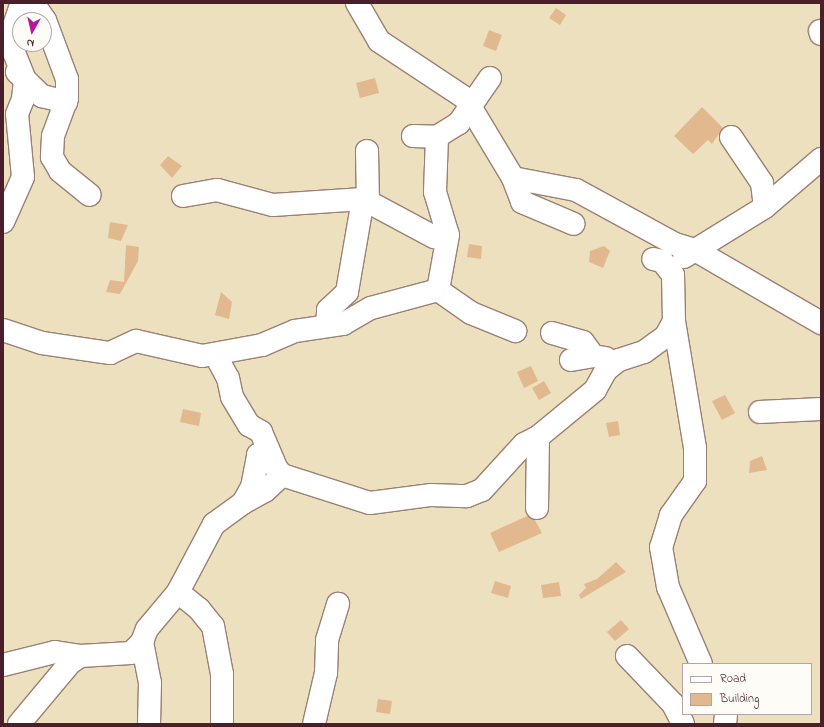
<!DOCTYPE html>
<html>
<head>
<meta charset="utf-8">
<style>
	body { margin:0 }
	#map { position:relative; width:824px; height:727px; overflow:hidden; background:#ede0be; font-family:"Indie Flower",sans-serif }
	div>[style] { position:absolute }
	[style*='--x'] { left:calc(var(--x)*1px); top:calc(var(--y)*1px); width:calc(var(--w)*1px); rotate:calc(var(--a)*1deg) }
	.building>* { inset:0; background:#e2b98e }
	.roads { filter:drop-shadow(1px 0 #9c8074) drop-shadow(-1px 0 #9c8074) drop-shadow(0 1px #9c8074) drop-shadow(0 -1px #9c8074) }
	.minor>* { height:22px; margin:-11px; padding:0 11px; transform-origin:11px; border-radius:11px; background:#fff }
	span { translate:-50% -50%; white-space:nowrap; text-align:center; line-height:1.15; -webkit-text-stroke:3px #fdfcf7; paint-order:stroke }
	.frame { position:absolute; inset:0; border:4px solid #4a1f2b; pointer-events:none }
	.legend { position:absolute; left:682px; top:663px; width:130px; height:52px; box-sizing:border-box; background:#fdfcf7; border:1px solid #b5a4a5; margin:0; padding:5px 7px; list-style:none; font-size:12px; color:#4a1f2b }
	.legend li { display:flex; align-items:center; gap:8px; height:20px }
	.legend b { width:20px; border:1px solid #b5a4a5 }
	.north { position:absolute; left:12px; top:12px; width:40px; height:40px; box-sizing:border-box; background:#fdfcf7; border:1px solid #b5a4a5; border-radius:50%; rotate:188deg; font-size:11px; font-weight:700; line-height:16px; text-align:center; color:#4a1f2b }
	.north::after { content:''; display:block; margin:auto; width:14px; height:18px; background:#b5179e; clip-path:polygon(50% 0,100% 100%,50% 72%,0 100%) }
</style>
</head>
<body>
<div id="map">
	<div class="building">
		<div style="clip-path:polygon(556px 8px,566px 15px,560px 25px,549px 18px)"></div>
		<div style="clip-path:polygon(489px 30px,502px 35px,496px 51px,483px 46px)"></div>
		<div style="clip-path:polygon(375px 78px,379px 93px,360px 98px,356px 83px)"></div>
		<div style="clip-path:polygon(702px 107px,723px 128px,712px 144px,708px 140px,693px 154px,674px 136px)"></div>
		<div style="clip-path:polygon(168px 156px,182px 166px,172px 178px,160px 165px)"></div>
		<div style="clip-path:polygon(110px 222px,128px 225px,121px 241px,108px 238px)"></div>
		<div style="clip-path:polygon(469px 244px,482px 246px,481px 259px,467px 257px)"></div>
		<div style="clip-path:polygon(126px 245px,139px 247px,138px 261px,120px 294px,106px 292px,110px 280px,124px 282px)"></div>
		<div style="clip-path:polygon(604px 246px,610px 251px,603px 268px,589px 262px,590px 251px)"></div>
		<div style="clip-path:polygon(221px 292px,232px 302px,229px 319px,215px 315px)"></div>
		<div style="clip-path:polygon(531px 366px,538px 381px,524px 388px,517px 372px)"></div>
		<div style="clip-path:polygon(544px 381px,551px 393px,539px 400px,532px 388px)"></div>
		<div style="clip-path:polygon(725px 395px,735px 413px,722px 420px,712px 401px)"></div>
		<div style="clip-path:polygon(183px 409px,201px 413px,199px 426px,180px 422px)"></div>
		<div style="clip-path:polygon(618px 421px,620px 435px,609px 437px,606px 423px)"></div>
		<div style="clip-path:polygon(762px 456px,767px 470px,749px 473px,750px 461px)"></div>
		<div style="clip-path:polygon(527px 516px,535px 520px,542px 533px,499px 552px,490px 533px)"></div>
		<div style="clip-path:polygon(616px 562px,626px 572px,581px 599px,579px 595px,586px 588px,584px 584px,597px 579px)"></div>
		<div style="clip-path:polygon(495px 581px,511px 586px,508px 598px,491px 593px)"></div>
		<div style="clip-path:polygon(559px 582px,561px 596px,543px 598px,541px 585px)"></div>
		<div style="clip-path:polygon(621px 620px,629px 629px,615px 641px,607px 632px)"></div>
		<div style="clip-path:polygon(378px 699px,392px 701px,390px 714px,376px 712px)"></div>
	</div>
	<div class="roads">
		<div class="minor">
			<div style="--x:33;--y:3;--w:21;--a:55"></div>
			<div style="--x:45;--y:20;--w:63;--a:69.6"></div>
			<div style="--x:67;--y:79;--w:19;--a:90"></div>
			<div style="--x:67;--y:98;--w:40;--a:110.2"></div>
			<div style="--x:53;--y:136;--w:21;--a:93"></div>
			<div style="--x:52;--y:157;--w:16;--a:60"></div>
			<div style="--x:60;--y:171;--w:38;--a:39"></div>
			<div style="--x:357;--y:3;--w:44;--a:59.9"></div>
			<div style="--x:379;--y:41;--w:103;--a:33.5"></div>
			<div style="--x:465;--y:98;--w:93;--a:59"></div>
			<div style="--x:513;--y:178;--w:64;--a:10.8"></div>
			<div style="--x:576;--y:190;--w:113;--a:28.6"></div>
			<div style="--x:675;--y:244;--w:21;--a:17"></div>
			<div style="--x:695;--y:250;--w:146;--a:30.1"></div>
			<div style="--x:820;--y:31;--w:3;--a:72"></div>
			<div style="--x:17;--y:72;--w:35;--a:44"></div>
			<div style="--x:42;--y:96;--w:25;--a:14"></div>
			<div style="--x:490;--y:78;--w:55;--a:124.6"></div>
			<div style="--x:459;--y:123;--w:26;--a:148"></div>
			<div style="--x:437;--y:137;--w:55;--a:92.1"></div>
			<div style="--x:435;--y:192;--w:45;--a:73.2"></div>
			<div style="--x:448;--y:235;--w:56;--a:100.3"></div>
			<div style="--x:438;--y:290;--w:40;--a:34.9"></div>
			<div style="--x:471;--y:313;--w:48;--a:22.2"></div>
			<div style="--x:413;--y:136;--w:24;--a:2"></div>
			<div style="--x:731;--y:137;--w:55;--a:56"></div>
			<div style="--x:762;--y:183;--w:24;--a:83"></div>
			<div style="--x:367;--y:151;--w:51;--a:88.9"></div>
			<div style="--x:513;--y:178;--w:26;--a:69"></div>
			<div style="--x:522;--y:202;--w:56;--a:22.9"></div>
			<div style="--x:183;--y:196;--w:35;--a:-10"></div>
			<div style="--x:217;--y:190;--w:58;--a:15"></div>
			<div style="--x:273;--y:205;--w:90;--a:-3.8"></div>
			<div style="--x:363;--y:199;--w:81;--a:28.2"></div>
			<div style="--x:3;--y:222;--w:49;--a:-66"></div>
			<div style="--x:23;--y:177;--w:63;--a:-95.4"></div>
			<div style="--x:17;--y:114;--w:16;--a:-68"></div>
			<div style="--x:23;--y:99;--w:19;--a:-84"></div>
			<div style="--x:25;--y:80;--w:43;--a:-111.8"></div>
			<div style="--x:9;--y:40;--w:39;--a:-71"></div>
			<div style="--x:684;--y:257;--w:95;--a:-31.7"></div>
			<div style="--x:765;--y:207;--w:74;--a:-40.6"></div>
			<div style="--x:674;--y:321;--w:129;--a:80.6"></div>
			<div style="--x:695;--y:448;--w:33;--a:90"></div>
			<div style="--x:695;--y:481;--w:42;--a:125.2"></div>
			<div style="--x:671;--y:515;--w:34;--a:107"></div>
			<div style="--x:661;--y:547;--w:41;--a:80.1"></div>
			<div style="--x:668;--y:587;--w:84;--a:66.8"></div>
			<div style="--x:327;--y:326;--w:16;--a:-86"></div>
			<div style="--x:328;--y:310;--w:26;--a:-43"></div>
			<div style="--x:347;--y:292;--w:94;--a:-80.2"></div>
			<div style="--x:3;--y:330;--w:41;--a:18.4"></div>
			<div style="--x:42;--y:343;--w:69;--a:8.4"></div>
			<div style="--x:110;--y:353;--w:29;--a:-25"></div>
			<div style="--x:136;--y:341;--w:68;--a:12.8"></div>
			<div style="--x:202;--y:356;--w:61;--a:-10.4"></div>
			<div style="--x:262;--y:345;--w:36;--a:-23"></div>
			<div style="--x:295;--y:331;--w:49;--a:-8.3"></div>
			<div style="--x:343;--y:324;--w:32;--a:-30"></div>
			<div style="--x:371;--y:308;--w:69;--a:-15"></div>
			<div style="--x:552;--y:333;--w:32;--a:16"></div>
			<div style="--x:583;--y:342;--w:17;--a:54"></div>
			<div style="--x:215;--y:354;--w:27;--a:62"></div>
			<div style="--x:228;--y:378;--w:19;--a:78"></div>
			<div style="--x:232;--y:397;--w:33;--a:59"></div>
			<div style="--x:249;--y:425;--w:14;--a:30"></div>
			<div style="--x:261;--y:432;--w:39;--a:67"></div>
			<div style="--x:276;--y:468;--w:9;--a:49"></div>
			<div style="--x:282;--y:475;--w:92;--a:17.7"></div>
			<div style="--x:370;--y:503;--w:62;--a:-7.5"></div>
			<div style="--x:431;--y:495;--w:36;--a:2"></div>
			<div style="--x:467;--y:496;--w:16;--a:-22"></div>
			<div style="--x:482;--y:490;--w:62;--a:-47.6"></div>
			<div style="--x:524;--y:444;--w:16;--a:-27"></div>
			<div style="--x:538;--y:437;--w:74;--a:-39.5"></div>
			<div style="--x:595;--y:390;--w:23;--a:-61"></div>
			<div style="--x:606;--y:370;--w:16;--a:-38"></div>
			<div style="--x:619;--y:360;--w:26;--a:-18"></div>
			<div style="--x:644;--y:352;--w:27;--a:-36"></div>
			<div style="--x:666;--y:336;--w:17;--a:-62"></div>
			<div style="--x:674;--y:321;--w:46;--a:-91.2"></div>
			<div style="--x:673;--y:275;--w:18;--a:-128"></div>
			<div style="--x:662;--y:261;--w:9;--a:-167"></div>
			<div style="--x:571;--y:360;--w:22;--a:-10"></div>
			<div style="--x:593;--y:356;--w:13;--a:9"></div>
			<div style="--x:760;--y:412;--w:61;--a:-2.8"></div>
			<div style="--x:243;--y:503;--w:25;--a:-29"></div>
			<div style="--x:265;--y:491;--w:23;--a:-43"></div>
			<div style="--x:537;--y:508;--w:71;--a:-89.2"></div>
			<div style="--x:178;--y:592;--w:27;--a:39"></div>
			<div style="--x:199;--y:609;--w:22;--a:51"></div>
			<div style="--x:213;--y:626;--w:49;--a:79.4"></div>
			<div style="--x:222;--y:674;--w:50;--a:90"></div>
			<div style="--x:627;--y:656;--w:66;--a:46.2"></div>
			<div style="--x:673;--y:704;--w:22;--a:63"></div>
			<div style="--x:3;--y:665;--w:54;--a:-14"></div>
			<div style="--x:55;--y:652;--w:25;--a:9"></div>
			<div style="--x:19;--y:724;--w:80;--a:-50.1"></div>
			<div style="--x:70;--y:663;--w:12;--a:-35"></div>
			<div style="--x:80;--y:656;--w:51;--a:-3.4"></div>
			<div style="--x:131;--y:653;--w:16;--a:-45"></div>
			<div style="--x:149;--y:724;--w:41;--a:-88.6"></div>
			<div style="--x:150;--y:683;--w:42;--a:-101"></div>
			<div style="--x:142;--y:642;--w:14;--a:-69"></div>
			<div style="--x:147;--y:629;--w:48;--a:-50"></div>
			<div style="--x:178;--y:592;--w:77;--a:-62.1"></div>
			<div style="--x:214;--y:524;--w:36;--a:-36"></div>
			<div style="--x:243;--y:503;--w:18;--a:-61"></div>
			<div style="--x:252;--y:487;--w:33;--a:-79"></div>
			<div style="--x:258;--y:455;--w:12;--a:-31"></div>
			<div style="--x:314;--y:724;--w:52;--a:-76.8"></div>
			<div style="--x:326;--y:673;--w:33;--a:-88"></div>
			<div style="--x:327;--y:640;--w:38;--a:-73"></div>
			<div style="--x:725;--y:724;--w:10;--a:-84"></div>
		</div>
	</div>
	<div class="frame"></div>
	<ul class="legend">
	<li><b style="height:5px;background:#fff"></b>Road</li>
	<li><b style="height:11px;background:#e2b98e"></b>Building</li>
	</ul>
	<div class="north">N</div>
</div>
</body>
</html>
